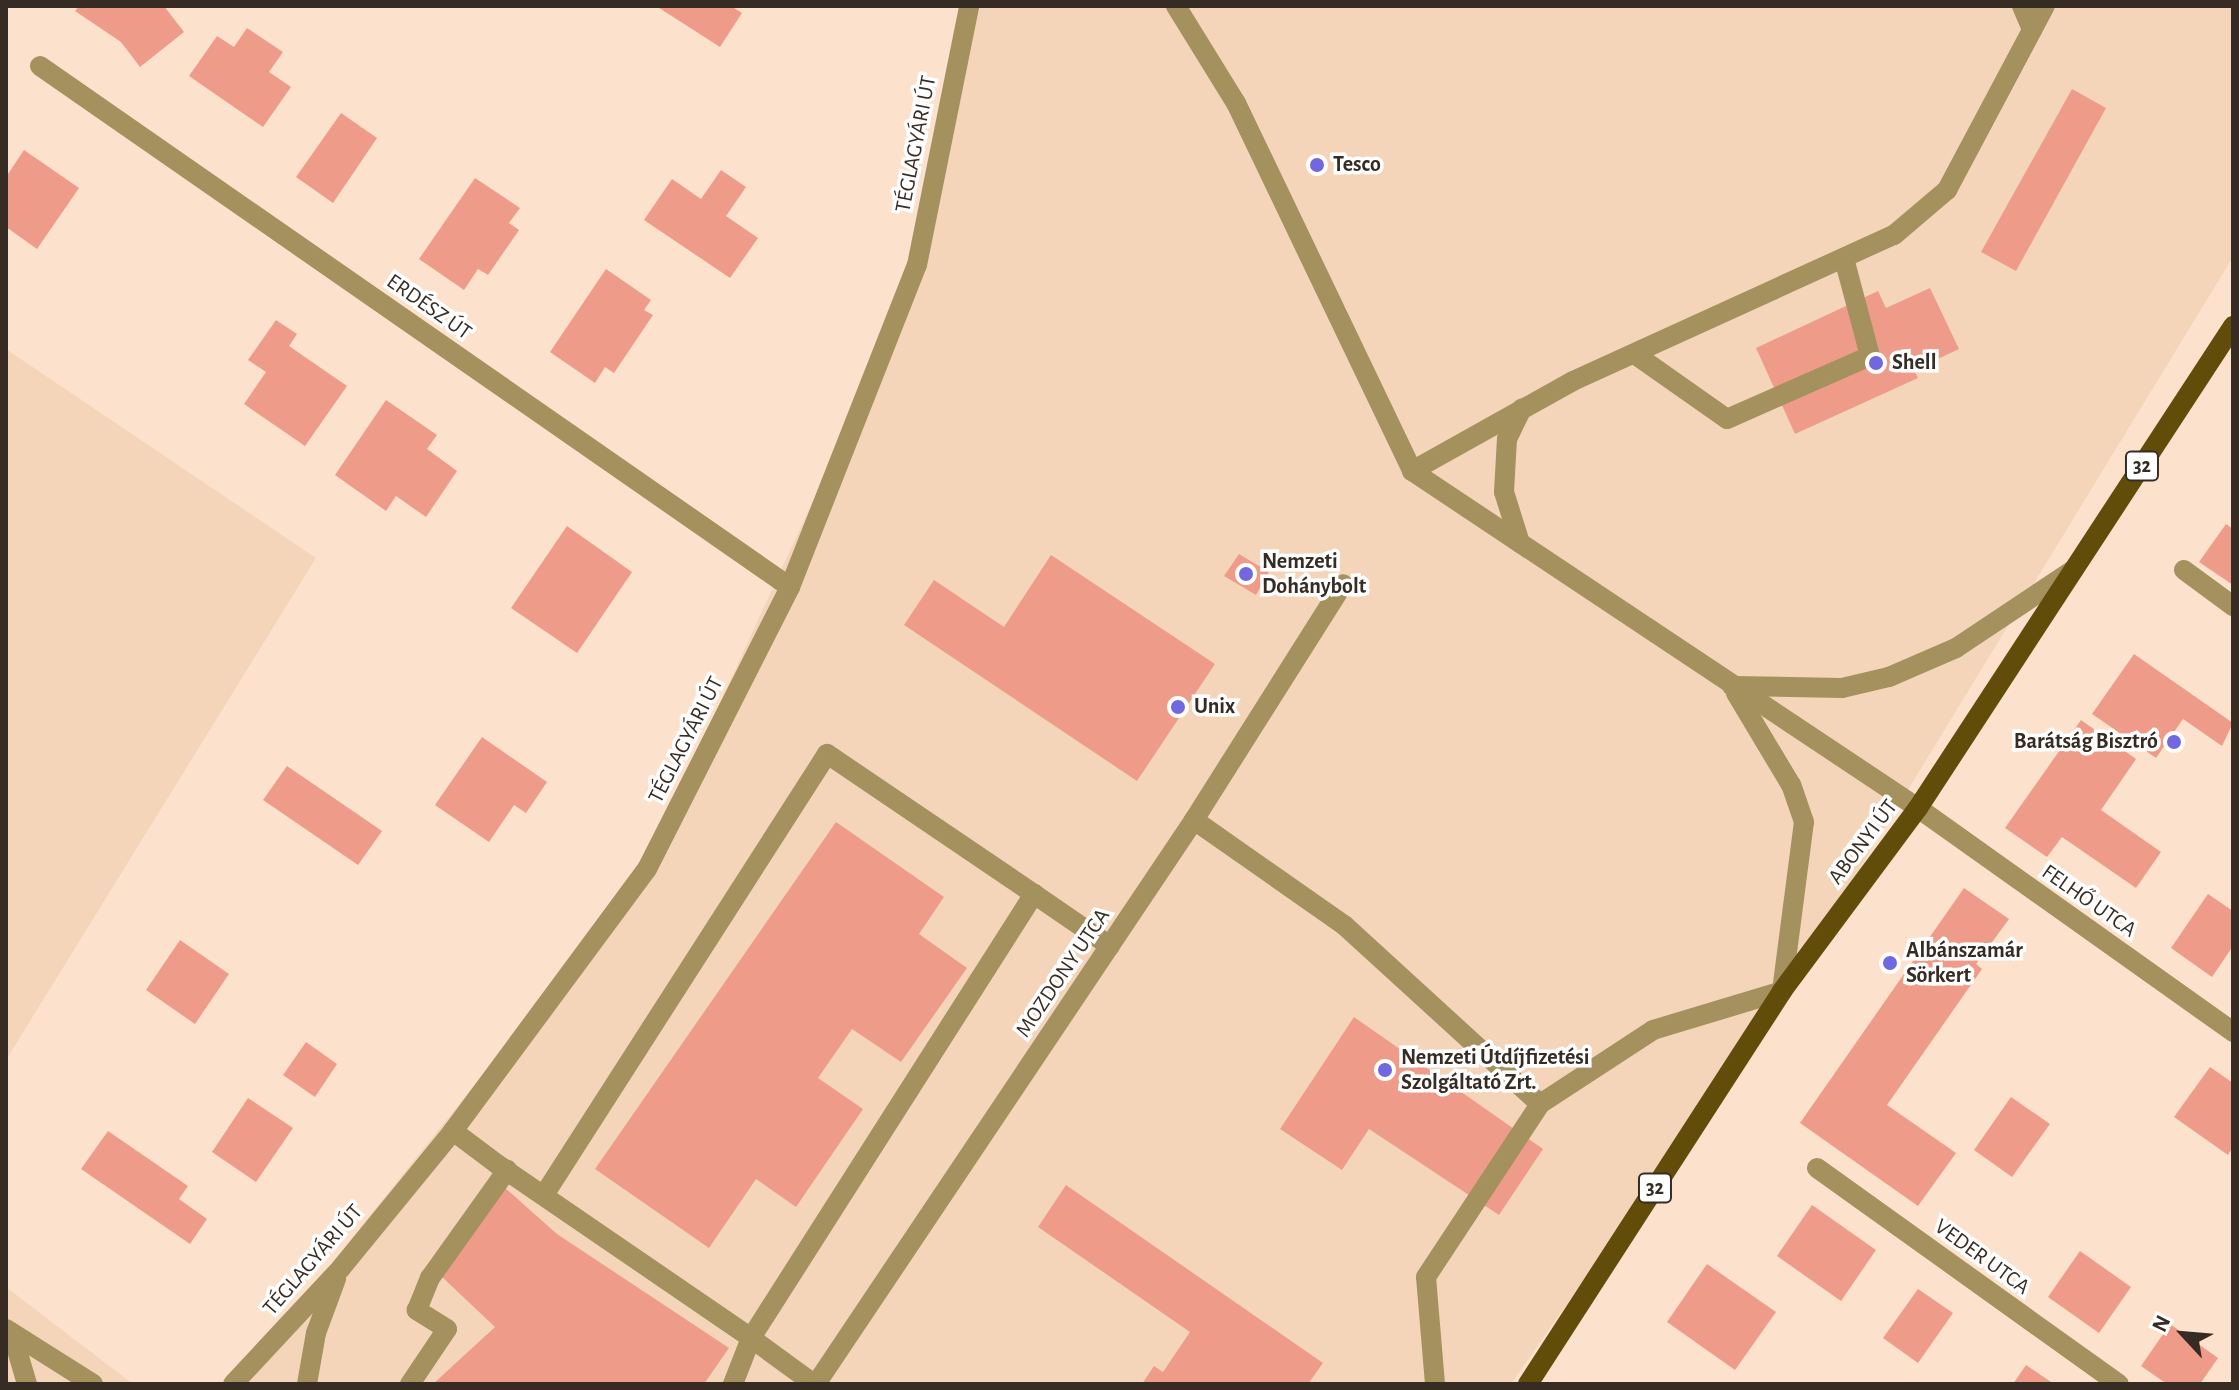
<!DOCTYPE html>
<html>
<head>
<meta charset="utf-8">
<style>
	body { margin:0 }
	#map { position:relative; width:2239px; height:1390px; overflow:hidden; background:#fce2cc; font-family:"Alegreya Sans",sans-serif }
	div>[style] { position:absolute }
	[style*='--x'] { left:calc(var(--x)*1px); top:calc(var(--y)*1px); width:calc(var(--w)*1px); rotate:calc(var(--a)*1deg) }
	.built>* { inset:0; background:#f5d5ba }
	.building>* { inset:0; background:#ee9c89 }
	.minor>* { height:20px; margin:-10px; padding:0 10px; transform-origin:10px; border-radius:10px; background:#a5915e }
	.major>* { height:20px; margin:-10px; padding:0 10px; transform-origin:10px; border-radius:10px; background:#614c0a }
	.dots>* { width:22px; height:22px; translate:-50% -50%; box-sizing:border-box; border:4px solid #fff; border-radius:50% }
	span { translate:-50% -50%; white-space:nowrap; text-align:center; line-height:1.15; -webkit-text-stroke:7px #fff; paint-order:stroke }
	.shield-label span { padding:2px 6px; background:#fff; border:2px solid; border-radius:6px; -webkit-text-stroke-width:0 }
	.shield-label { font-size:20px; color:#362c24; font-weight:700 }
	.street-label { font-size:22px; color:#362c24 }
	.poi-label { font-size:22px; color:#362c24; font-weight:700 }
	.left { translate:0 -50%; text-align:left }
	.right { translate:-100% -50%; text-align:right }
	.frame { position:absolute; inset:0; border:8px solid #362c24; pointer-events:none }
	.north { position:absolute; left:2143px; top:1294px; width:80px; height:80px; -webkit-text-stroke:6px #fff; paint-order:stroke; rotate:296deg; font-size:22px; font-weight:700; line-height:32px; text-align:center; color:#362c24 }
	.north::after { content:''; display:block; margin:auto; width:28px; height:36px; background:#362c24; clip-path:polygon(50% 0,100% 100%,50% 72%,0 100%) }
</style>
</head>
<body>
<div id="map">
	<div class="built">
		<div style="clip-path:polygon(960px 6px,2233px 6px,2233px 257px,1784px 993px,1511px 1384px,235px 1384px,637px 882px,915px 280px)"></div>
		<div style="clip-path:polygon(6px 349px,316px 558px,6px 1060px)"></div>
		<div style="clip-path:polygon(6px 1287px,133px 1384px,6px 1384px)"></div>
	</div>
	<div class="building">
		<div style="clip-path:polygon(79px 6px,164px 6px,184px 32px,140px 67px,121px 42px,75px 11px)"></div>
		<div style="clip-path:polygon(656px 6px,731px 6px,742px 13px,720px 47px)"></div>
		<div style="clip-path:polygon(247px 28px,283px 52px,269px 72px,291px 87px,263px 127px,189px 76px,217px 36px,234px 47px)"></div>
		<div style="clip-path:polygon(2072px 89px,2106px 108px,2016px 271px,1981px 252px)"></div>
		<div style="clip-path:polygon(341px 113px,377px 138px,333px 203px,296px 177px)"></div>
		<div style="clip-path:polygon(24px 150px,79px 188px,37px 249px,6px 227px,6px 177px)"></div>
		<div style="clip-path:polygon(721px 170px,746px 187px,726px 216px,758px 238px,730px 278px,644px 220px,672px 179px,701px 199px)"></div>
		<div style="clip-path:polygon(475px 178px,520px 208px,509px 223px,519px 230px,488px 275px,478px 269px,464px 290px,419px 259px)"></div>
		<div style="clip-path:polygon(606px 269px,651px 300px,644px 310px,653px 315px,614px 373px,605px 367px,595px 383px,550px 352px)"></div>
		<div style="clip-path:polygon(1930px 288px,1959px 349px,1914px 370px,1918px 378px,1795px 434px,1756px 348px,1878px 291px,1886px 308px)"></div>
		<div style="clip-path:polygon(276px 320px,297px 334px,289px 346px,347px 386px,305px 446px,244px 404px,266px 372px,248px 360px)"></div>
		<div style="clip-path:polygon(386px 400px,437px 435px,427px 449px,457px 471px,426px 517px,396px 496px,386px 511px,335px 475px)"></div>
		<div style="clip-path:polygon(2226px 524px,2233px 529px,2233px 585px,2199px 562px)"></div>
		<div style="clip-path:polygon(567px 526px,632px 572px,577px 653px,511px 608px)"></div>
		<div style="clip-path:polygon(1239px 554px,1269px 572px,1256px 595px,1224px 576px)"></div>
		<div style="clip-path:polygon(1051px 555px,1215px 664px,1137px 781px,904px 625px,934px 580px,1004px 627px)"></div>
		<div style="clip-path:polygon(2134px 654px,2233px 723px,2222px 746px,2183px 719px,2156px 758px,2092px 714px)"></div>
		<div style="clip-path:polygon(2081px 720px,2136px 759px,2101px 810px,2161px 852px,2136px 888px,2062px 837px,2047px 857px,2005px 828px)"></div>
		<div style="clip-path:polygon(482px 737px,547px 782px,526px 813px,514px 805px,489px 842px,435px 805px)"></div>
		<div style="clip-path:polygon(287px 766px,382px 831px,358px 865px,263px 800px)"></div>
		<div style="clip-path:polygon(836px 822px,944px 897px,919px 934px,967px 968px,901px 1062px,852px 1029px,818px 1078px,863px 1109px,796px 1207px,756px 1179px,709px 1248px,595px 1169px)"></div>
		<div style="clip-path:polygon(1964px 888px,2009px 919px,1976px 964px,1982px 969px,1887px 1105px,1956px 1153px,1918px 1206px,1800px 1123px)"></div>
		<div style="clip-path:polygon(2208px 894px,2233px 911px,2233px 946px,2212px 977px,2171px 948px)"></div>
		<div style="clip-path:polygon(180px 940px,229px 974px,195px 1024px,146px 990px)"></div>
		<div style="clip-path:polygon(1354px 1017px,1543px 1149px,1499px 1215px,1369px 1129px,1342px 1170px,1280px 1129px)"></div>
		<div style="clip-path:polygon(306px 1042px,337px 1064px,315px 1097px,283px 1075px)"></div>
		<div style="clip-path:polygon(2210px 1067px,2233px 1083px,2233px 1147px,2228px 1155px,2174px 1117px)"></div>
		<div style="clip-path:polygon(2011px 1097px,2050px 1124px,2012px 1177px,1974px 1150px)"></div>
		<div style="clip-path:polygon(248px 1098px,293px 1128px,256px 1182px,212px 1152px)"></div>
		<div style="clip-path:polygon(108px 1131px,188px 1186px,179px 1199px,207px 1219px,190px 1244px,81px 1169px)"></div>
		<div style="clip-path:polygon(1066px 1185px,1323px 1363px,1308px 1384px,1142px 1384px,1154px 1366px,1163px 1372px,1190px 1332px,1038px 1227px)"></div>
		<div style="clip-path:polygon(503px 1186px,557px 1234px,729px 1348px,704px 1384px,433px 1384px,495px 1327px,441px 1276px)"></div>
		<div style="clip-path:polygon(1812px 1205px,1876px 1250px,1841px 1301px,1777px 1256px)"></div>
		<div style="clip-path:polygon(2080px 1251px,2131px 1287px,2099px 1333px,2048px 1297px)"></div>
		<div style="clip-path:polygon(1707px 1264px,1776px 1312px,1735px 1370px,1667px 1322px)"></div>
		<div style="clip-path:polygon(1918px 1289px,1953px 1313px,1918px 1363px,1883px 1338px)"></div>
		<div style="clip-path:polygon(2170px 1324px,2218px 1358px,2200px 1384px,2167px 1384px,2141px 1366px)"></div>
		<div style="clip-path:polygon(2026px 1365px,2054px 1384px,2013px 1384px)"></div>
	</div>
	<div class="minor">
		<div style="--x:1176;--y:6;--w:114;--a:58.3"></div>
		<div style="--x:1236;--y:103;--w:408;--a:64.4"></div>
		<div style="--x:1412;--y:471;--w:608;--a:33.66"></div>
		<div style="--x:1918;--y:808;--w:387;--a:35.4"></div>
		<div style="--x:2022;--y:6;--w:26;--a:67"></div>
		<div style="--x:40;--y:66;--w:913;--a:34.79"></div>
		<div style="--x:1636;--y:355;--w:111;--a:35.1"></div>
		<div style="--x:1727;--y:419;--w:156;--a:-23.8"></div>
		<div style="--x:1870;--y:356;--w:101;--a:-104.9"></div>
		<div style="--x:1412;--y:471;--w:184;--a:-29.2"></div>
		<div style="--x:1573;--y:381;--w:353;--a:-24.5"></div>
		<div style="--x:1894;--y:235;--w:70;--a:-40.3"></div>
		<div style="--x:1947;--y:190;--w:208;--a:-62"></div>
		<div style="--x:1520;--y:543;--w:53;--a:-107.4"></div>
		<div style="--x:1504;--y:492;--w:53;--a:-86.8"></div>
		<div style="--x:1507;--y:439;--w:34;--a:-64"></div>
		<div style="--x:2184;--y:570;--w:61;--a:36.3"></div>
		<div style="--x:1732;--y:686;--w:110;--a:1"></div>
		<div style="--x:1842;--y:688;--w:48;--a:-13.2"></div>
		<div style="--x:1889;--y:677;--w:73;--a:-23.4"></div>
		<div style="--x:1956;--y:648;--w:141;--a:-33.7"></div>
		<div style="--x:1194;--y:820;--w:183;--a:35"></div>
		<div style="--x:1344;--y:925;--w:265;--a:42.4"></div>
		<div style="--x:1034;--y:894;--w:92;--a:34.4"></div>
		<div style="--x:453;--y:1131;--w:55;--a:36.9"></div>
		<div style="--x:497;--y:1164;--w:308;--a:34.4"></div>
		<div style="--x:751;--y:1338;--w:527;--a:-57.49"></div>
		<div style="--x:1034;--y:894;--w:250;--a:-145.9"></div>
		<div style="--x:827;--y:754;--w:524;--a:122.69"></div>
		<div style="--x:1817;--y:1168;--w:371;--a:35.6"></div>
		<div style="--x:6;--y:1329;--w:103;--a:32.3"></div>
		<div style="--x:12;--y:1333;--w:53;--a:73.6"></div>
		<div style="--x:233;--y:1384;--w:158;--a:-47"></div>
		<div style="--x:341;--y:1268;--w:177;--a:-50.7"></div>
		<div style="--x:453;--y:1131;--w:326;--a:-53.5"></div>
		<div style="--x:647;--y:869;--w:316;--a:-63.1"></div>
		<div style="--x:790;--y:587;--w:346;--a:-68.5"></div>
		<div style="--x:917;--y:265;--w:264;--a:-78.6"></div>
		<div style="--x:307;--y:1384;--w:52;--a:-80"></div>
		<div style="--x:316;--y:1333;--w:58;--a:-69.7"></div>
		<div style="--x:410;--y:1384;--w:66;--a:-56.1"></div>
		<div style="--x:447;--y:1329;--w:36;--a:-148"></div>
		<div style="--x:417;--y:1310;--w:35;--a:-68"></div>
		<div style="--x:430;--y:1278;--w:133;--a:-54.5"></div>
		<div style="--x:733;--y:1384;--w:49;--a:-68.6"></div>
		<div style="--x:751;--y:1338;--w:78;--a:36.1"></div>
		<div style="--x:816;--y:1384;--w:679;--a:-56.17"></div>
		<div style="--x:1194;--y:820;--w:279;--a:-57.7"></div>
		<div style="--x:1435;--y:1384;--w:107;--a:-94.8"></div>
		<div style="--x:1426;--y:1277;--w:207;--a:-56.6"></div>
		<div style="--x:1540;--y:1104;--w:135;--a:-33.2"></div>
		<div style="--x:1653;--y:1030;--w:135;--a:-16.8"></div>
		<div style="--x:1782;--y:991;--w:170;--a:-82.6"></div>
		<div style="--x:1804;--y:822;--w:39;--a:-109"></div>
		<div style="--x:1791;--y:785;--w:107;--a:-120.9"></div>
	</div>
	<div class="major">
		<div style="--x:1528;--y:1384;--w:468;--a:-57.1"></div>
		<div style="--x:1782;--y:991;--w:228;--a:-53.4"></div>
		<div style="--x:1918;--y:808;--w:576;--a:-56.83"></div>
	</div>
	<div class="dots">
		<div style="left:1317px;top:165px;background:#7067e1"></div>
		<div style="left:1876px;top:363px;background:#7067e1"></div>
		<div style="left:1246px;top:574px;background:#7067e1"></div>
		<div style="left:1178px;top:707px;background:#7067e1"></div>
		<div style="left:2174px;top:742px;background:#7067e1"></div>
		<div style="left:1890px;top:963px;background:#7067e1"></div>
		<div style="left:1385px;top:1070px;background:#7067e1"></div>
	</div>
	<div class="shield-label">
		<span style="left:2142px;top:466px">32</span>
		<span style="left:1655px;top:1188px">32</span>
	</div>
	<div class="street-label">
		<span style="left:916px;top:144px;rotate:-79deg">TÉGLAGYÁRI ÚT</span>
		<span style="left:429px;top:307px;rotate:35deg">ERDÉSZ ÚT</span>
		<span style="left:686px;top:740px;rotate:-63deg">TÉGLAGYÁRI ÚT</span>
		<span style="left:1863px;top:842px;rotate:-53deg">ABONYI ÚT</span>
		<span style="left:2089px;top:901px;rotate:35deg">FELHŐ UTCA</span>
		<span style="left:1063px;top:973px;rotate:-56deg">MOZDONY UTCA</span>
		<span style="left:1982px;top:1257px;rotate:36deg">VEDER UTCA</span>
		<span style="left:313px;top:1260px;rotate:-49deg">TÉGLAGYÁRI ÚT</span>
	</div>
	<div class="poi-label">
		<span class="left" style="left:1333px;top:165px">Tesco</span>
		<span class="left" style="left:1892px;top:363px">Shell</span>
		<span class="left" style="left:1262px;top:574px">Nemzeti<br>Dohánybolt</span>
		<span class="left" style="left:1194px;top:707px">Unix</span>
		<span class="right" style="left:2158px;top:742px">Barátság Bisztró</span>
		<span class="left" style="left:1906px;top:963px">Albánszamár<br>Sörkert</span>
		<span class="left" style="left:1401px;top:1070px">Nemzeti Útdíjfizetési<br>Szolgáltató Zrt.</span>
	</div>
	<div class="frame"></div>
	<div class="north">N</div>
</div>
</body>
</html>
